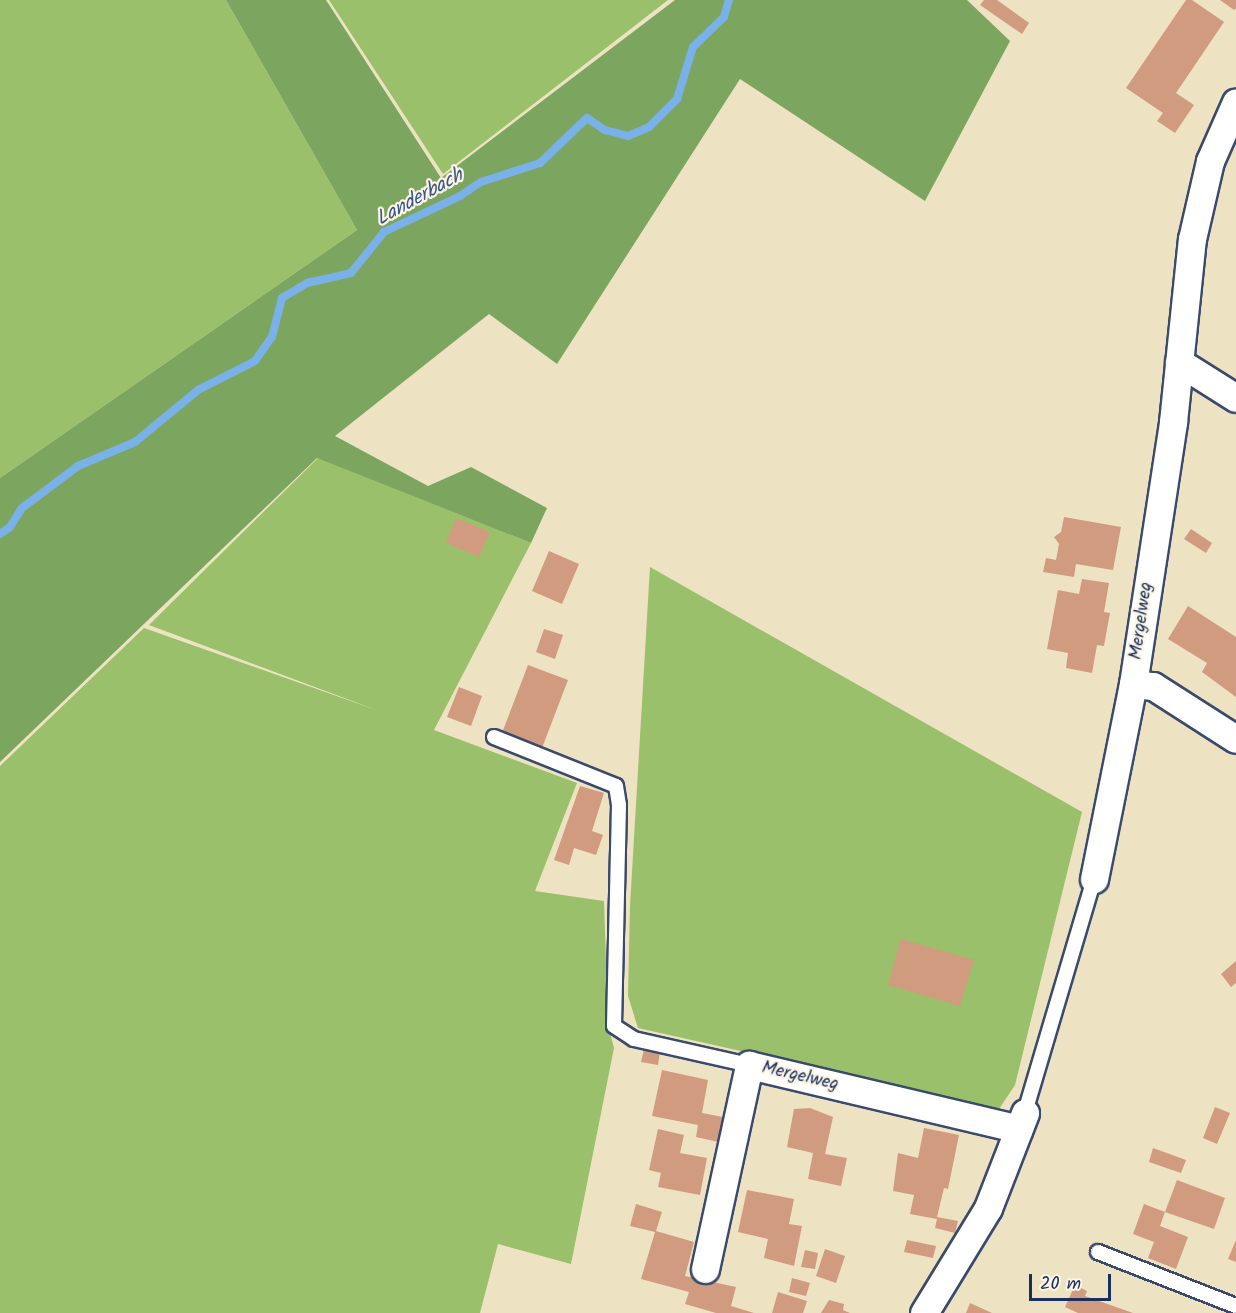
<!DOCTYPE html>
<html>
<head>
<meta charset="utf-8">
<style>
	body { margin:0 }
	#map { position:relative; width:1236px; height:1313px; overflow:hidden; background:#ede2c1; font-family:Kalam,sans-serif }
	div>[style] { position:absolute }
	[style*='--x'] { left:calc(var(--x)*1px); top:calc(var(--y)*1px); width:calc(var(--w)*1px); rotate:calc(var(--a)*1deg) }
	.green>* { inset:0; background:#9bc06b }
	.forest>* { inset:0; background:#7ca65f }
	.stream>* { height:8px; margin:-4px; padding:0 4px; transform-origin:4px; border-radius:4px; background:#7bb1e9 }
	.building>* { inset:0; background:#d19b80 }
	.roads { filter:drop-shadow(2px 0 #3a4a6d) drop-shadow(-2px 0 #3a4a6d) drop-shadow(0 2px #3a4a6d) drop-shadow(0 -2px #3a4a6d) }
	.service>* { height:14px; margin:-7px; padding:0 7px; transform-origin:7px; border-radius:7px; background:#fff }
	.minor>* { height:27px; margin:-13.5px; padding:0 13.5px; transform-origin:13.5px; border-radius:13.5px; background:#fff }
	span { translate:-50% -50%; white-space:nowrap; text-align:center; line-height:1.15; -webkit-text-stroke:4.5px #fcf5e5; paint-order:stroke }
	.street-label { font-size:18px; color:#1b2f5e }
	.water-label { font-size:20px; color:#385688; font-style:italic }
	.scale { position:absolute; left:1029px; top:1274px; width:82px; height:27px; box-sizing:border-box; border:3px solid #1b2f5e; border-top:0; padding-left:8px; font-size:18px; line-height:21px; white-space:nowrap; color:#1b2f5e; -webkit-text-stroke:4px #fcf5e5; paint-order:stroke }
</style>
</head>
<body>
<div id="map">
	<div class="green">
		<div style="clip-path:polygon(0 0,226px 0,357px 230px,0 478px)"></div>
		<div style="clip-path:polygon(329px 0,668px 0,443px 174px)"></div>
		<div style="clip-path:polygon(318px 458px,531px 543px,434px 730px,577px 783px,535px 891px,604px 901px,608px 1025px,614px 1048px,571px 1264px,498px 1244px,480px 1313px,0 1313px,0 766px,144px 628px,379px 711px,149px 625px)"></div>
		<div style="clip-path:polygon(650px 567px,1082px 812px,1015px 1085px,999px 1109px,638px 1028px,628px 996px,630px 906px)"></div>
	</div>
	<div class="forest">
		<div style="clip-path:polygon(226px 0,326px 0,441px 178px,675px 0,967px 0,1010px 41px,925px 201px,740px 79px,557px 364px,489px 314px,335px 436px,428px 486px,471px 467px,547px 508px,531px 543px,317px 458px,0 762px,0 478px,357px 230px)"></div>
	</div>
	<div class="stream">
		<div style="--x:0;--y:534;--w:12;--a:-35"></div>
		<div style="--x:10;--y:527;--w:22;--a:-58"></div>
		<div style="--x:22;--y:508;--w:70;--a:-36.9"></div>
		<div style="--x:78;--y:466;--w:62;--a:-22.8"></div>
		<div style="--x:135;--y:442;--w:82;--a:-39.5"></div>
		<div style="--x:198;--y:390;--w:64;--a:-27"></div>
		<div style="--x:255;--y:361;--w:29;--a:-55"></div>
		<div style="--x:272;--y:337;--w:40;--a:-75.6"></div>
		<div style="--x:282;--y:298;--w:29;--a:-31"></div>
		<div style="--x:307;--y:283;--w:45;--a:-12.8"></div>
		<div style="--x:351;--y:273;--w:53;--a:-51.2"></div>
		<div style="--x:384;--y:232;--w:84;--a:-25.3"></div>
		<div style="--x:460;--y:196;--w:25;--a:-34"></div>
		<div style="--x:481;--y:182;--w:62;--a:-17.9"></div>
		<div style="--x:540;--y:163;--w:65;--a:-43.8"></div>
		<div style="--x:587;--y:118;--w:22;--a:34"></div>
		<div style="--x:605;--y:130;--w:24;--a:15"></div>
		<div style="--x:628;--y:136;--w:23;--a:-23"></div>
		<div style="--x:649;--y:127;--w:40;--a:-45"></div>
		<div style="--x:677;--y:99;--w:54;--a:-72.9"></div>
		<div style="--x:693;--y:47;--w:43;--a:-44.1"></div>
		<div style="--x:724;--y:17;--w:18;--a:-74"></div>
	</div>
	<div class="building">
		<div style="clip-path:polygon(984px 0,997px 0,1029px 23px,1022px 34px,980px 5px)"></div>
		<div style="clip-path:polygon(1186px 0,1192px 0,1224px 22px,1176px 93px,1194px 105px,1175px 133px,1157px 121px,1163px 113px,1126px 88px)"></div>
		<div style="clip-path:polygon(1220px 0,1236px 0,1236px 8px,1234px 10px)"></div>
		<div style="clip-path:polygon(1064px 517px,1121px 527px,1113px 570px,1076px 564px,1074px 577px,1043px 572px,1046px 558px,1056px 560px,1059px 544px,1054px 537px,1061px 532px)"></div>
		<div style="clip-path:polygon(456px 518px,490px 532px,479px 557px,446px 543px)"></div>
		<div style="clip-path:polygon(1191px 529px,1212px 543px,1206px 553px,1184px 539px)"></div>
		<div style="clip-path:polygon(549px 551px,579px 564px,562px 604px,532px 591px)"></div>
		<div style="clip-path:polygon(1082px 579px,1109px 583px,1104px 612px,1110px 613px,1107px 629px,1104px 646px,1097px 645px,1092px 673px,1066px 668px,1068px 653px,1047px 649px,1058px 590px,1079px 594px)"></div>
		<div style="clip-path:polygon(1188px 606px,1236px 637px,1236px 697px,1202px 672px,1207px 663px,1168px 639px)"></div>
		<div style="clip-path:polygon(544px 629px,563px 635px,555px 659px,536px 652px)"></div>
		<div style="clip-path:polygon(528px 665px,568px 680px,542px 748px,502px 733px)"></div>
		<div style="clip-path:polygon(459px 687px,482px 696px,471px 726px,447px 717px)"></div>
		<div style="clip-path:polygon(580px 786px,604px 793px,592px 831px,603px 835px,596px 855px,574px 848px,569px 865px,554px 860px)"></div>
		<div style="clip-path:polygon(901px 939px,974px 960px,960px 1006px,888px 985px)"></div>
		<div style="clip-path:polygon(1236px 961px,1236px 983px,1231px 987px,1221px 974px)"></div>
		<div style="clip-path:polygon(644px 1049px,660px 1052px,658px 1065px,641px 1062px)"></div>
		<div style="clip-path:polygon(662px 1070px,708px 1080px,702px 1113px,728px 1118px,723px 1143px,696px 1137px,698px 1125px,652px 1116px)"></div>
		<div style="clip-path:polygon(1215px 1107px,1230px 1113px,1217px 1144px,1203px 1138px)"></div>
		<div style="clip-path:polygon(810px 1108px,833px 1117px,825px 1154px,847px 1158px,841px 1186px,808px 1179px,813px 1153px,787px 1147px,794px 1109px)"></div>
		<div style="clip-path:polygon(924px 1128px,959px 1135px,948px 1189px,944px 1188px,937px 1217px,958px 1221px,955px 1233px,935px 1228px,937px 1219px,910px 1214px,914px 1195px,893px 1191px,898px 1153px,918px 1158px)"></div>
		<div style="clip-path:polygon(658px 1129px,684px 1135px,680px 1153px,707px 1158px,700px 1195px,658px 1187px,661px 1173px,649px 1170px)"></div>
		<div style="clip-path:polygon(1153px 1148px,1186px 1160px,1181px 1173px,1149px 1162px)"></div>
		<div style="clip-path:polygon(1177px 1180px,1225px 1198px,1214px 1229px,1165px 1212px)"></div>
		<div style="clip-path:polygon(747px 1190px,794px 1199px,789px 1224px,802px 1226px,794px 1266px,764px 1258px,768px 1239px,738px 1232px)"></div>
		<div style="clip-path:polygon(636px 1204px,662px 1212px,656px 1231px,694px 1242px,685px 1276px,736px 1287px,731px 1306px,754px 1313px,716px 1313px,685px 1304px,689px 1292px,641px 1279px,655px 1232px,630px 1226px)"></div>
		<div style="clip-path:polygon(1144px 1204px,1165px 1212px,1160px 1226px,1188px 1237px,1176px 1269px,1148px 1258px,1154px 1242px,1133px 1234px)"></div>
		<div style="clip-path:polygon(907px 1240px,936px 1246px,933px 1258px,904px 1252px)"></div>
		<div style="clip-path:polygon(1236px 1240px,1236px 1262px,1228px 1259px)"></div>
		<div style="clip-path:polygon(825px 1249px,845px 1256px,836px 1283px,816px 1276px)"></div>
		<div style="clip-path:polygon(805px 1250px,818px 1253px,815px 1269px,801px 1267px)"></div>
		<div style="clip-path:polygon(792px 1278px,810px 1283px,806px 1296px,789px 1292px)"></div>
		<div style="clip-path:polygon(1075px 1285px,1087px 1291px,1085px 1296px,1133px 1313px,1078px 1313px,1065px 1307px)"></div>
		<div style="clip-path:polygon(778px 1292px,807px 1301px,803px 1313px,772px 1313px)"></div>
		<div style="clip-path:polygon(829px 1300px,844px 1304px,843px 1310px,850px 1313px,821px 1313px)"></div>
		<div style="clip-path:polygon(970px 1303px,992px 1313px,966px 1313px)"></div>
	</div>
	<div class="roads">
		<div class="service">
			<div style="--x:494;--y:737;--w:131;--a:21.9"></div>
			<div style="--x:616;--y:786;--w:19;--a:81"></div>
			<div style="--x:619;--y:805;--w:221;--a:91.3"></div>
			<div style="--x:614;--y:1026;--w:24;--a:33"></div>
			<div style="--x:634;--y:1039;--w:118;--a:12.7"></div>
			<div style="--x:1025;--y:1112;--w:243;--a:-73.5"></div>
			<div style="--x:1098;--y:1252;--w:148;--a:21.4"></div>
		</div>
		<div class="minor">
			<div style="--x:1179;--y:362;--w:67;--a:32.3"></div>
			<div style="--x:1133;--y:684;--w:20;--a:6"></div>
			<div style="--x:1153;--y:686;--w:98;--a:32.6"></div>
			<div style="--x:1094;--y:879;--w:199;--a:-78.7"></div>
			<div style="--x:1133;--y:684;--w:265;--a:-81.3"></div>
			<div style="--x:1173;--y:422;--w:184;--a:-84.1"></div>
			<div style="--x:1192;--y:239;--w:80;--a:-77"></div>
			<div style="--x:1210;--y:161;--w:64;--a:-66.2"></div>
			<div style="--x:705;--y:1269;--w:209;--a:-77.8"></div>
			<div style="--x:749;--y:1065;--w:277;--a:13.3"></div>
			<div style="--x:924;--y:1313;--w:123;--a:-58.6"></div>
			<div style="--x:988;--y:1208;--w:102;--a:-68.7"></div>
		</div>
	</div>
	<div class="street-label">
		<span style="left:1142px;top:621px;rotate:-82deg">Mergelweg</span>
		<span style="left:800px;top:1077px;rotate:13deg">Mergelweg</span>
	</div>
	<div class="water-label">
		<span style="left:420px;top:198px;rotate:-29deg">Landerbach</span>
	</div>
	<div class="scale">20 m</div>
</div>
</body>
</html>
